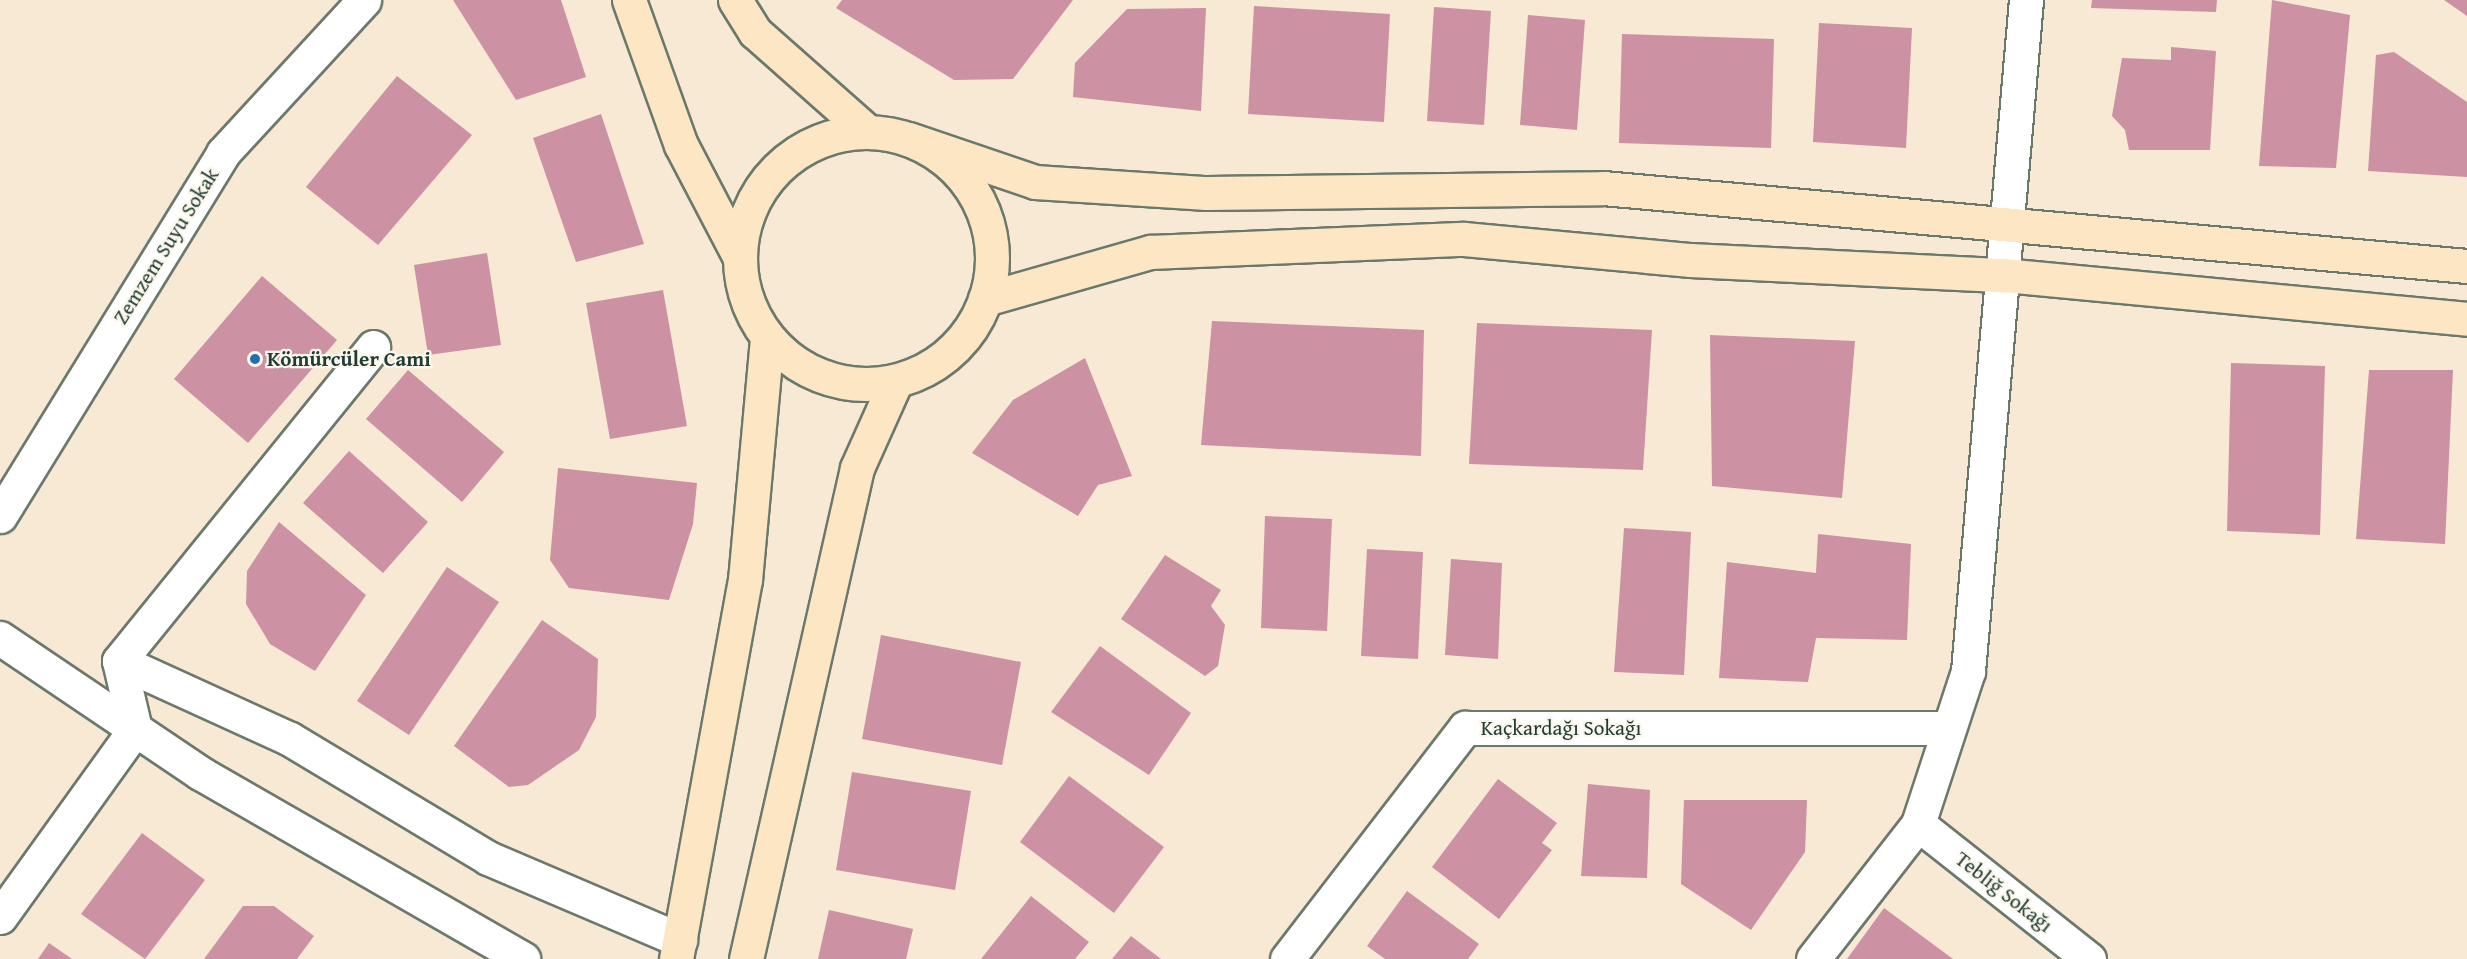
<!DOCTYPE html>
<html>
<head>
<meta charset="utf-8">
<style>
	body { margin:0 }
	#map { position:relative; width:2467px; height:959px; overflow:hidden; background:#f7e9d3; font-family:"Gentium Book Plus",serif }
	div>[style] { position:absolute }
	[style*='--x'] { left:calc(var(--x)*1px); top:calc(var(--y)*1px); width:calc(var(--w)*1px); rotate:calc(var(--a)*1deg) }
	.building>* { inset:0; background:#cd91a4 }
	.roads { filter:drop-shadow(2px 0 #6b796c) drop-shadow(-2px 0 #6b796c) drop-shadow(0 2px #6b796c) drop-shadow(0 -2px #6b796c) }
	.minor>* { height:33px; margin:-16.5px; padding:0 16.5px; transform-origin:16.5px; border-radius:16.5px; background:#fff }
	.secondary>* { height:33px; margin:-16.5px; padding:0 16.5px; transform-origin:16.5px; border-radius:16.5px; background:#fce6c4 }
	.secondary>.ring { margin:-16.5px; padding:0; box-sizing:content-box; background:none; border:33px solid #fce6c4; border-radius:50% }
	.dots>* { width:16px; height:16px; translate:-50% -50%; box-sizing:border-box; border:3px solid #fbf7ec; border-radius:50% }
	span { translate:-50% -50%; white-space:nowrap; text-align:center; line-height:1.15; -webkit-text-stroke:4.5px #fbf7ec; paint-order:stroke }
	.street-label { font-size:21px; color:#1f3d34 }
	.poi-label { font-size:21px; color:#1f3d34; font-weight:700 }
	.left { translate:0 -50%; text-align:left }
</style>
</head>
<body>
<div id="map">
	<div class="building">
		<div style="clip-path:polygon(453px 0,561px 0,586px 77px,516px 100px)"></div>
		<div style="clip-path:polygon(842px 0,1073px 0,1013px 79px,954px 80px,836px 8px)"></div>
		<div style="clip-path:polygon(2092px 0,2217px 0,2216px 12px,2091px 8px)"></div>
		<div style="clip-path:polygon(2272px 0,2350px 15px,2336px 168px,2259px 166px)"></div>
		<div style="clip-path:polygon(2444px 0,2467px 0,2467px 16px)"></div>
		<div style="clip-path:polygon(1254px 6px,1390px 14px,1384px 122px,1248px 114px)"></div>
		<div style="clip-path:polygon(1434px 7px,1491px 11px,1484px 125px,1427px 121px)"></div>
		<div style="clip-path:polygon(1206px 8px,1201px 111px,1073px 97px,1075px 63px,1127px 9px)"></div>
		<div style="clip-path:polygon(1528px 15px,1585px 20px,1577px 130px,1520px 125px)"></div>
		<div style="clip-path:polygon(1819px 23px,1912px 28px,1906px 148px,1813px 142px)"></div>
		<div style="clip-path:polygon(1622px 34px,1774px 39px,1771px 148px,1619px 143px)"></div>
		<div style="clip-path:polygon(2171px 47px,2216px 51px,2210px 150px,2129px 150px,2125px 130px,2112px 116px,2122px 58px,2171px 60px)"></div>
		<div style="clip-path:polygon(2394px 52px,2467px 102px,2467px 177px,2368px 171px,2376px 55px)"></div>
		<div style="clip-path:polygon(397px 76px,472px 135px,378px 245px,306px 187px)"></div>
		<div style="clip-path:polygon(601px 114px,644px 244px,576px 262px,533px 138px)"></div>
		<div style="clip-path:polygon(487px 253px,501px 345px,428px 355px,414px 265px)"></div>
		<div style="clip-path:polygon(262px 276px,337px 340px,248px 443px,174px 379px)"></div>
		<div style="clip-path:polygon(663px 290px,687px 426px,610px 439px,586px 303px)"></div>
		<div style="clip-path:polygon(1212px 321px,1424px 330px,1421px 456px,1201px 445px)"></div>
		<div style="clip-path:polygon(1477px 323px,1652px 330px,1643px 470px,1469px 464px)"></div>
		<div style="clip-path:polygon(1710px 335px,1855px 341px,1842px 498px,1712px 486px)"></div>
		<div style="clip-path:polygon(1085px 358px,1132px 476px,1098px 485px,1078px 516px,972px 453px,1013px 400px)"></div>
		<div style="clip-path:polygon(2231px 363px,2325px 366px,2320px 535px,2227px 531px)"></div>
		<div style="clip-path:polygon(408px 370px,504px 452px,462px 502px,366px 419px)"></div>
		<div style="clip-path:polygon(2369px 370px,2453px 370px,2445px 544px,2356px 539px)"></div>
		<div style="clip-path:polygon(349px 451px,428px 522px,383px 573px,303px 503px)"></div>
		<div style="clip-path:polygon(558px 468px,697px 483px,693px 524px,669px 600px,569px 588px,550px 560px)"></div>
		<div style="clip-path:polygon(1265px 516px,1332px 519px,1327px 631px,1261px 628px)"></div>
		<div style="clip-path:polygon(279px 522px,366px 595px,315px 671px,270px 644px,246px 604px,247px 571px)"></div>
		<div style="clip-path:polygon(1624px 528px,1691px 532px,1684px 675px,1614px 672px)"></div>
		<div style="clip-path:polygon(1818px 534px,1911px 544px,1907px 640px,1816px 638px,1808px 682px,1719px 678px,1727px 562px,1816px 573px)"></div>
		<div style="clip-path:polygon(1367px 549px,1423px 552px,1418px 659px,1361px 656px)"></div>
		<div style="clip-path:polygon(1165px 555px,1221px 590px,1211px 606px,1225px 625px,1218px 666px,1205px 676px,1121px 619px)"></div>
		<div style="clip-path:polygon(1451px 559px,1502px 563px,1498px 659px,1445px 655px)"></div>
		<div style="clip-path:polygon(447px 567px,499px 602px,409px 735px,357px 701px)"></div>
		<div style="clip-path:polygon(542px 620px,598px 659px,596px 717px,579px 750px,528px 785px,509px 787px,454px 746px)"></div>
		<div style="clip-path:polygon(881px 635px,1021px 662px,1002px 765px,862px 739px)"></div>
		<div style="clip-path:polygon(1100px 646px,1191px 713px,1149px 775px,1051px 712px)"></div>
		<div style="clip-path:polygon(852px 772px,971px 791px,955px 890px,836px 870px)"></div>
		<div style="clip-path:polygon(1069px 776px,1164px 847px,1114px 913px,1020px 842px)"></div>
		<div style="clip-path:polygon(1498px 779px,1557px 823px,1542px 843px,1552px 850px,1499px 919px,1432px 867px)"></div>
		<div style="clip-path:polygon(1588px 784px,1650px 790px,1647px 878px,1581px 876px)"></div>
		<div style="clip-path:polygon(1684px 800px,1807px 800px,1805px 852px,1751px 930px,1681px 884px)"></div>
		<div style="clip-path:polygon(142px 833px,205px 880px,145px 959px,81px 914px)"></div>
		<div style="clip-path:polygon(1407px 891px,1479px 944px,1468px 959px,1385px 959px,1367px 946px)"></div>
		<div style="clip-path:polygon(1031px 896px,1089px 942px,1075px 959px,981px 959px)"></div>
		<div style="clip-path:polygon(243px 906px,274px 906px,314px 936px,297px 959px,204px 959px)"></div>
		<div style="clip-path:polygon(1884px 908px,1953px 959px,1847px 959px)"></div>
		<div style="clip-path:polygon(829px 910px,913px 929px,906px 959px,818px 959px)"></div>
		<div style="clip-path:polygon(1131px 936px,1161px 959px,1112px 959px)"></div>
		<div style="clip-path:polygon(49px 943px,72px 959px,38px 959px)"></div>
	</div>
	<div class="roads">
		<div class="minor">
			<div style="--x:0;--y:516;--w:426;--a:-58.4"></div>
			<div style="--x:223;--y:153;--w:208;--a:-47.3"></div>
			<div style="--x:0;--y:638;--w:241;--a:34"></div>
			<div style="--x:200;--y:773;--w:373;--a:29.9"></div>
			<div style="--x:119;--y:661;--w:188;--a:24.5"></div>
			<div style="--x:290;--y:739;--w:231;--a:31"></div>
			<div style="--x:488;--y:858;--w:209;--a:23.1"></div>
			<div style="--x:119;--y:661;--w:404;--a:-51"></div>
			<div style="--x:1918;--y:824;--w:218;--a:38.3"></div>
			<div style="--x:0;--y:917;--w:231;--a:-54.3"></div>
			<div style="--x:135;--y:729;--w:70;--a:-103.2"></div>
			<div style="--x:1287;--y:959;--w:292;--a:-52.4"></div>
			<div style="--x:1465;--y:728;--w:484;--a:0"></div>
			<div style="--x:1813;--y:959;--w:171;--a:-52.1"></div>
			<div style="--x:1918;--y:824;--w:161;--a:-71.9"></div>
			<div style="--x:1968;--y:671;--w:674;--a:-85.06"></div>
		</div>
		<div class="secondary">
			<div style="--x:629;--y:0;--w:154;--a:70.3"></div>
			<div style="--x:681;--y:145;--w:127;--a:62.4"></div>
			<div style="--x:735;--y:0;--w:38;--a:58"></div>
			<div style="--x:755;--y:32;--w:151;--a:41.5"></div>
			<div class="ring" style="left:740px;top:132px;width:219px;height:219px"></div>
			<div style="--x:909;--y:139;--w:133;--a:18.8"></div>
			<div style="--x:1035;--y:182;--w:172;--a:3.7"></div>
			<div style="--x:1207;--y:193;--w:396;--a:-0.7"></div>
			<div style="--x:1603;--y:188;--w:868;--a:5.16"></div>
			<div style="--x:985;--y:299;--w:172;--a:-15.9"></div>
			<div style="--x:1150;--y:252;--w:314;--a:-2.4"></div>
			<div style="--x:1464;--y:239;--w:228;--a:5.3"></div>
			<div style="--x:1691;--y:260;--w:312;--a:2.8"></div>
			<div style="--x:2003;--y:275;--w:466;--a:5.4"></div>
			<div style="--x:676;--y:959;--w:385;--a:-79.7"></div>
			<div style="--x:745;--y:580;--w:244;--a:-84.8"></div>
			<div style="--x:746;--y:959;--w:503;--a:-77.26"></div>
			<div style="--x:857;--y:468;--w:95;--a:-65.9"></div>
		</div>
	</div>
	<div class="dots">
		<div style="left:255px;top:359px;background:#1f6fb2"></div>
	</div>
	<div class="street-label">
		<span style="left:166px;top:246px;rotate:-58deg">Zemzem Suyu Sokak</span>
		<span style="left:1561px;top:728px">Kaçkardağı Sokağı</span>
		<span style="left:2004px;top:892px;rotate:38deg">Tebliğ Sokağı</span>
	</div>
	<div class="poi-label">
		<span class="left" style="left:267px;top:359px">Kömürcüler Cami</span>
	</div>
</div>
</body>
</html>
